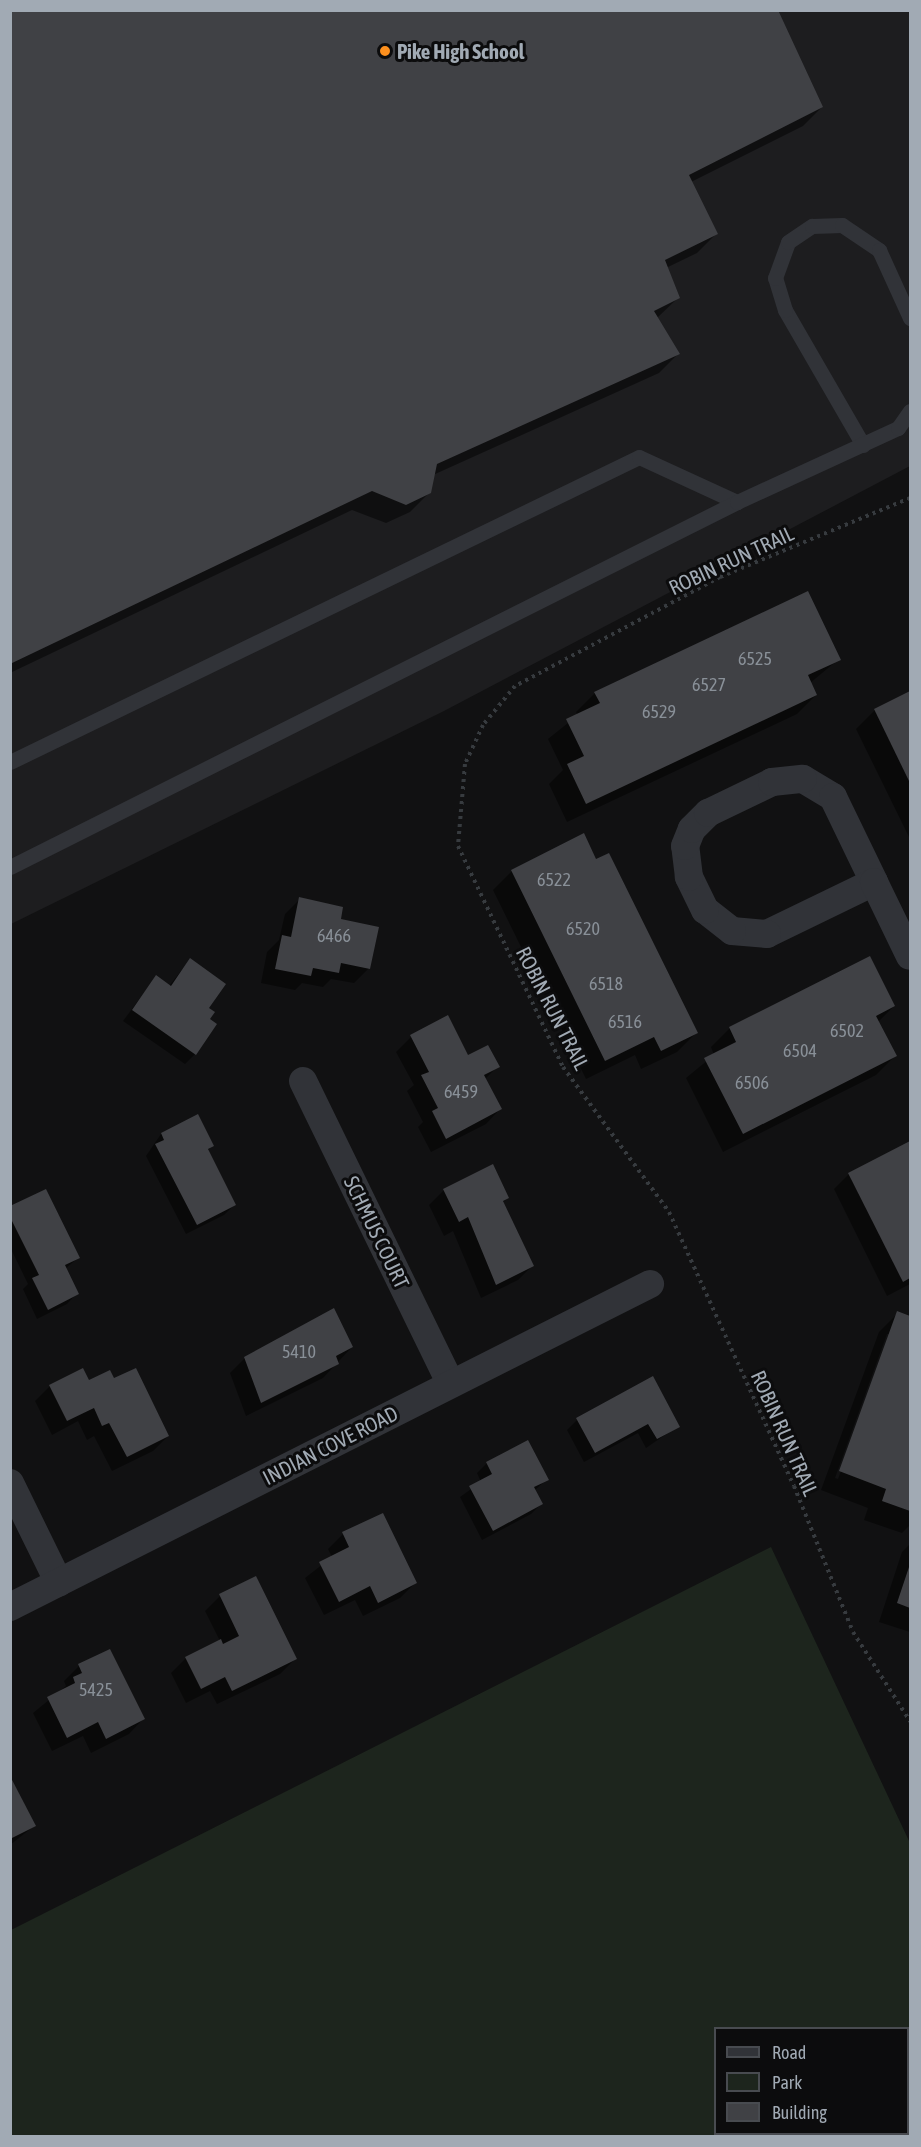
<!DOCTYPE html>
<html>
<head>
<meta charset="utf-8">
<style>
	body { margin:0 }
	#map { position:relative; width:921px; height:2147px; overflow:hidden; background:#111112; font-family:"Asap Condensed",sans-serif }
	div>[style] { position:absolute }
	[style*='--x'] { left:calc(var(--x)*1px); top:calc(var(--y)*1px); width:calc(var(--w)*1px); rotate:calc(var(--a)*1deg) }
	.built>* { inset:0; background:#1d1d1f }
	.green>* { inset:0; background:#1d251d }
	.shadow>* { inset:0; background:#0007 }
	.building>* { inset:0; background:#404145 }
	.path>* { height:4px; margin-top:-2px; transform-origin:0; background:repeating-linear-gradient(90deg,#373b3f 0 3px,transparent 0 7.5px) }
	.service>* { height:15px; margin:-7.5px; padding:0 7.5px; transform-origin:7.5px; border-radius:7.5px; background:#313338 }
	.minor>* { height:28px; margin:-14px; padding:0 14px; transform-origin:14px; border-radius:14px; background:#313338 }
	.dots>* { width:16px; height:16px; translate:-50% -50%; box-sizing:border-box; border:3px solid #0c0c0d; border-radius:50% }
	span { translate:-50% -50%; white-space:nowrap; text-align:center; line-height:1.15; -webkit-text-stroke:6px #0c0c0d; paint-order:stroke }
	.number-label { font-size:18px; color:#899098 }
	.number-label span { -webkit-text-stroke-width:0 }
	.poi-label { font-size:21px; color:#a1aab4; font-weight:700 }
	.left { translate:0 -50%; text-align:left }
	.street-label { font-size:21px; color:#a1aab4 }
	.frame { position:absolute; inset:0; border:12px solid #a1aab4; pointer-events:none }
	.legend { position:absolute; left:714px; top:2027px; width:195px; height:108px; box-sizing:border-box; background:#0c0c0d; border:2px solid #484b50; margin:0; padding:8px 10px; list-style:none; font-size:18px; color:#a1aab4 }
	.legend li { display:flex; align-items:center; gap:12px; height:30px }
	.legend b { width:30px; border:2px solid #484b50 }
</style>
</head>
<body>
<div id="map">
	<div class="built">
		<div style="clip-path:polygon(11px 11px,910px 11px,910px 466px,444px 711px,11px 924px)"></div>
	</div>
	<div class="green">
		<div style="clip-path:polygon(evenodd,771px 1547px,910px 1843px,910px 2136px,11px 2136px,11px 1930px,771px 1547px,716px 2028px,908px 2028px,908px 2134px,716px 2134px,716px 2028px)"></div>
	</div>
	<div class="shadow">
		<div style="clip-path:polygon(10px 10px,822px 107px,803px 126px,691px 182px,716px 234px,697px 253px,666px 268px,679px 297px,657px 318px,678px 354px,659px 373px,433px 475px,430px 492px,410px 512px,386px 523px,352px 510px,10px 673px)"></div>
		<div style="clip-path:polygon(839px 659px,810px 683px,816px 695px,797px 714px,567px 822px,549px 784px,563px 770px,548px 739px,578px 715px,576px 712px,595px 693px)"></div>
		<div style="clip-path:polygon(910px 692px,910px 839px,856px 729px,875px 710px)"></div>
		<div style="clip-path:polygon(595px 861px,696px 1033px,677px 1052px,641px 1069px,635px 1055px,586px 1079px,493px 890px,512px 871px)"></div>
		<div style="clip-path:polygon(300px 899px,339px 920px,369px 968px,354px 983px,331px 979px,323px 987px,302px 983px,295px 990px,261px 983px,267px 952px,279px 940px,285px 914px)"></div>
		<div style="clip-path:polygon(190px 960px,207px 1008px,195px 1054px,185px 1064px,123px 1021px,156px 977px,169px 986px)"></div>
		<div style="clip-path:polygon(894px 1006px,878px 1022px,895px 1056px,876px 1075px,723px 1152px,686px 1078px,714px 1055px,711px 1047px,730px 1028px)"></div>
		<div style="clip-path:polygon(448px 1018px,468px 1057px,498px 1066px,485px 1079px,500px 1109px,486px 1124px,431px 1152px,418px 1127px,423px 1122px,407px 1091px,414px 1085px,396px 1052px,411px 1037px)"></div>
		<div style="clip-path:polygon(197px 1116px,212px 1146px,207px 1151px,234px 1205px,224px 1215px,186px 1234px,146px 1156px,161px 1134px)"></div>
		<div style="clip-path:polygon(910px 1142px,910px 1284px,887px 1296px,834px 1189px,849px 1174px)"></div>
		<div style="clip-path:polygon(444px 1190px,508px 1198px,502px 1203px,533px 1265px,518px 1280px,481px 1298px,453px 1231px,444px 1236px,429px 1205px)"></div>
		<div style="clip-path:polygon(10px 1208px,79px 1257px,65px 1269px,77px 1293px,67px 1304px,37px 1319px,23px 1289px,28px 1284px,10px 1247px)"></div>
		<div style="clip-path:polygon(evenodd,898px 1313px,910px 1318px,910px 1525px,902px 1533px,864px 1520px,868px 1508px,821px 1490px,879px 1332px,898px 1313px,887px 1334px,891px 1334px,838px 1479px,835px 1478px,887px 1334px)"></div>
		<div style="clip-path:polygon(352px 1347px,323px 1378px,246px 1416px,230px 1373px,245px 1358px)"></div>
		<div style="clip-path:polygon(653px 1378px,678px 1426px,646px 1448px,638px 1433px,584px 1462px,567px 1430px,577px 1420px)"></div>
		<div style="clip-path:polygon(114px 1380px,168px 1436px,153px 1451px,112px 1471px,94px 1436px,87px 1440px,78px 1421px,52px 1435px,35px 1401px,50px 1386px)"></div>
		<div style="clip-path:polygon(487px 1463px,547px 1479px,534px 1491px,541px 1504px,531px 1514px,482px 1540px,460px 1497px,481px 1482px,477px 1473px)"></div>
		<div style="clip-path:polygon(343px 1534px,415px 1583px,400px 1598px,363px 1616px,355px 1600px,324px 1615px,305px 1578px,332px 1557px,328px 1549px)"></div>
		<div style="clip-path:polygon(910px 1544px,910px 1632px,879px 1622px,902px 1552px)"></div>
		<div style="clip-path:polygon(255px 1578px,295px 1659px,280px 1674px,217px 1704px,210px 1691px,186px 1703px,171px 1673px,186px 1658px,220px 1641px,205px 1611px,220px 1596px)"></div>
		<div style="clip-path:polygon(110px 1651px,143px 1719px,129px 1734px,91px 1753px,83px 1736px,52px 1751px,33px 1713px,66px 1686px,64px 1681px,79px 1666px)"></div>
		<div style="clip-path:polygon(10px 1779px,34px 1826px,10px 1845px)"></div>
	</div>
	<div class="building">
		<div style="clip-path:polygon(10px 10px,778px 10px,823px 107px,689px 175px,718px 234px,665px 260px,680px 298px,654px 311px,680px 354px,437px 464px,431px 493px,406px 505px,372px 491px,10px 664px)"></div>
		<div style="clip-path:polygon(808px 591px,841px 660px,808px 675px,817px 695px,586px 804px,567px 764px,584px 756px,566px 719px,600px 703px,594px 692px)"></div>
		<div style="clip-path:polygon(910px 691px,910px 783px,874px 709px)"></div>
		<div style="clip-path:polygon(584px 833px,596px 859px,609px 853px,698px 1033px,661px 1051px,654px 1037px,605px 1061px,511px 870px)"></div>
		<div style="clip-path:polygon(299px 897px,343px 907px,341px 919px,379px 927px,370px 969px,341px 963px,339px 973px,313px 968px,311px 976px,275px 969px,282px 935px,291px 937px)"></div>
		<div style="clip-path:polygon(870px 956px,895px 1006px,876px 1016px,897px 1056px,743px 1134px,704px 1058px,736px 1042px,729px 1027px)"></div>
		<div style="clip-path:polygon(190px 958px,226px 984px,209px 1008px,215px 1012px,210px 1019px,217px 1024px,196px 1055px,132px 1010px,156px 975px,171px 986px)"></div>
		<div style="clip-path:polygon(448px 1015px,468px 1055px,488px 1045px,500px 1067px,484px 1075px,502px 1109px,446px 1139px,432px 1111px,438px 1108px,421px 1075px,429px 1072px,410px 1035px)"></div>
		<div style="clip-path:polygon(198px 1114px,214px 1146px,208px 1149px,236px 1205px,197px 1225px,155px 1144px,164px 1140px,161px 1133px)"></div>
		<div style="clip-path:polygon(910px 1141px,910px 1278px,903px 1282px,848px 1173px)"></div>
		<div style="clip-path:polygon(493px 1164px,509px 1198px,503px 1201px,534px 1266px,496px 1285px,468px 1217px,459px 1222px,443px 1189px)"></div>
		<div style="clip-path:polygon(46px 1189px,80px 1258px,65px 1265px,79px 1294px,48px 1310px,32px 1278px,39px 1275px,10px 1217px,10px 1206px)"></div>
		<div style="clip-path:polygon(334px 1308px,353px 1347px,336px 1356px,339px 1364px,261px 1403px,244px 1357px)"></div>
		<div style="clip-path:polygon(897px 1311px,910px 1316px,910px 1511px,882px 1501px,886px 1489px,839px 1471px)"></div>
		<div style="clip-path:polygon(83px 1368px,89px 1380px,110px 1370px,114px 1378px,136px 1368px,169px 1436px,127px 1457px,109px 1423px,102px 1426px,94px 1408px,67px 1421px,49px 1385px)"></div>
		<div style="clip-path:polygon(653px 1376px,680px 1427px,657px 1439px,648px 1424px,595px 1453px,576px 1418px)"></div>
		<div style="clip-path:polygon(528px 1440px,549px 1480px,534px 1487px,543px 1504px,493px 1531px,469px 1486px,492px 1474px,486px 1462px)"></div>
		<div style="clip-path:polygon(383px 1513px,417px 1583px,378px 1603px,370px 1586px,339px 1602px,319px 1562px,349px 1547px,342px 1532px)"></div>
		<div style="clip-path:polygon(910px 1564px,910px 1608px,897px 1603px)"></div>
		<div style="clip-path:polygon(256px 1576px,297px 1659px,232px 1691px,225px 1677px,201px 1689px,185px 1657px,221px 1639px,223px 1644px,239px 1636px,219px 1594px)"></div>
		<div style="clip-path:polygon(110px 1649px,145px 1719px,106px 1739px,98px 1722px,67px 1738px,47px 1697px,75px 1683px,73px 1677px,82px 1673px,78px 1664px)"></div>
		<div style="clip-path:polygon(10px 1776px,36px 1826px,10px 1839px)"></div>
	</div>
	<div class="path">
		<div style="--x:910;--y:498;--w:206;--a:157.4"></div>
		<div style="--x:720;--y:577;--w:232;--a:152"></div>
		<div style="--x:515;--y:686;--w:50;--a:129.4"></div>
		<div style="--x:483;--y:725;--w:43;--a:114.8"></div>
		<div style="--x:465;--y:764;--w:82;--a:94.9"></div>
		<div style="--x:458;--y:846;--w:245;--a:64.6"></div>
		<div style="--x:563;--y:1067;--w:180;--a:53.8"></div>
		<div style="--x:669;--y:1212;--w:301;--a:65.5"></div>
		<div style="--x:794;--y:1486;--w:157;--a:68"></div>
		<div style="--x:853;--y:1632;--w:106;--a:57.4"></div>
	</div>
	<div class="service">
		<div style="--x:863;--y:445;--w:156;--a:-120"></div>
		<div style="--x:785;--y:310;--w:34;--a:-107"></div>
		<div style="--x:775;--y:278;--w:38;--a:-70"></div>
		<div style="--x:788;--y:242;--w:29;--a:-34"></div>
		<div style="--x:812;--y:226;--w:30;--a:-2"></div>
		<div style="--x:842;--y:225;--w:45;--a:34"></div>
		<div style="--x:879;--y:250;--w:75;--a:65.5"></div>
		<div style="--x:10;--y:762;--w:699;--a:-25.87"></div>
		<div style="--x:639;--y:457;--w:108;--a:24.7"></div>
		<div style="--x:10;--y:867;--w:813;--a:-26.66"></div>
		<div style="--x:737;--y:502;--w:177;--a:-24.7"></div>
		<div style="--x:898;--y:428;--w:21;--a:-55"></div>
	</div>
	<div class="minor">
		<div style="--x:803;--y:779;--w:35;--a:31"></div>
		<div style="--x:833;--y:797;--w:94;--a:64.2"></div>
		<div style="--x:874;--y:882;--w:119;--a:154.1"></div>
		<div style="--x:767;--y:934;--w:35;--a:-175"></div>
		<div style="--x:732;--y:931;--w:34;--a:-142"></div>
		<div style="--x:705;--y:910;--w:37;--a:-116"></div>
		<div style="--x:689;--y:877;--w:31;--a:-97"></div>
		<div style="--x:685;--y:846;--w:18;--a:-68"></div>
		<div style="--x:692;--y:829;--w:23;--a:-45"></div>
		<div style="--x:708;--y:813;--w:71;--a:-25.8"></div>
		<div style="--x:772;--y:782;--w:31;--a:-6"></div>
		<div style="--x:874;--y:882;--w:82;--a:64.1"></div>
		<div style="--x:303;--y:1081;--w:337;--a:64"></div>
		<div style="--x:10;--y:1483;--w:111;--a:63.9"></div>
		<div style="--x:10;--y:1607;--w:717;--a:-26.78"></div>
	</div>
	<div class="dots">
		<div style="left:385px;top:51px;background:#fd901e"></div>
	</div>
	<div class="number-label">
		<span style="left:755px;top:659px">6525</span>
		<span style="left:709px;top:685px">6527</span>
		<span style="left:659px;top:712px">6529</span>
		<span style="left:554px;top:880px">6522</span>
		<span style="left:583px;top:929px">6520</span>
		<span style="left:334px;top:936px">6466</span>
		<span style="left:606px;top:984px">6518</span>
		<span style="left:625px;top:1022px">6516</span>
		<span style="left:847px;top:1031px">6502</span>
		<span style="left:800px;top:1051px">6504</span>
		<span style="left:752px;top:1083px">6506</span>
		<span style="left:461px;top:1092px">6459</span>
		<span style="left:299px;top:1352px">5410</span>
		<span style="left:96px;top:1690px">5425</span>
	</div>
	<div class="poi-label">
		<span class="left" style="left:397px;top:51px">Pike High School</span>
	</div>
	<div class="street-label">
		<span style="left:731px;top:560px;rotate:-25deg">ROBIN RUN TRAIL</span>
		<span style="left:553px;top:1008px;rotate:63deg">ROBIN RUN TRAIL</span>
		<span style="left:377px;top:1232px;rotate:64deg">SCHMUS COURT</span>
		<span style="left:785px;top:1433px;rotate:66deg">ROBIN RUN TRAIL</span>
		<span style="left:330px;top:1445px;rotate:-27deg">INDIAN COVE ROAD</span>
	</div>
	<div class="frame"></div>
	<ul class="legend">
	<li><b style="height:8px;background:#313338"></b>Road</li>
	<li><b style="height:16px;background:#1d251d"></b>Park</li>
	<li><b style="height:16px;background:#404145"></b>Building</li>
	</ul>
</div>
</body>
</html>
